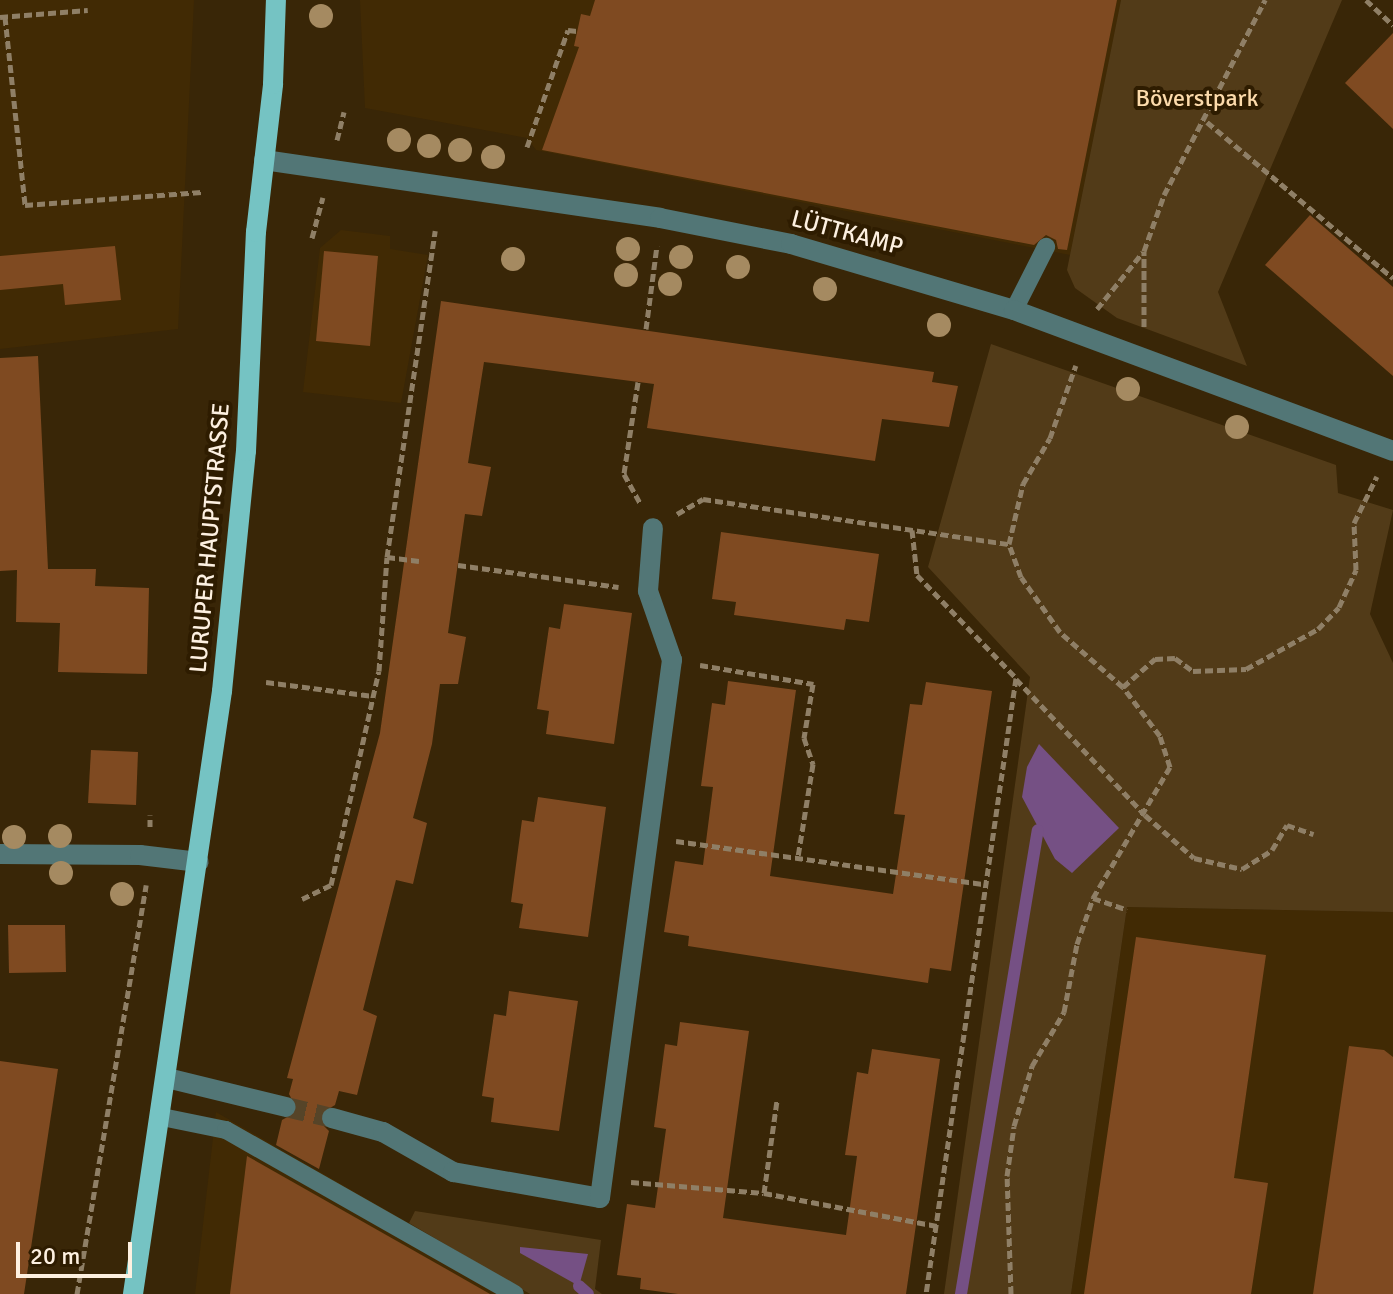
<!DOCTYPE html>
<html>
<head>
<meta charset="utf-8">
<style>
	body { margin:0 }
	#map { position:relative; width:1393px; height:1294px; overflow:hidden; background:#392607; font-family:Signika,sans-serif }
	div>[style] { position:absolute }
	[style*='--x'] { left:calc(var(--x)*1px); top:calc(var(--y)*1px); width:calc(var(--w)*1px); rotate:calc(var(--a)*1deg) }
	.built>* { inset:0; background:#412a04 }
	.green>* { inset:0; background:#523b18 }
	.water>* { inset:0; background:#755084 }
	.stream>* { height:12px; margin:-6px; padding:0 6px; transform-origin:6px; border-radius:6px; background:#755084 }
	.building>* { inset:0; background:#7f4a21 }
	.minor-tunnel>* { height:20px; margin-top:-10px; transform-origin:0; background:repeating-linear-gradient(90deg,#564428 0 20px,transparent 0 30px) }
	.path>* { height:5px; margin-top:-2.5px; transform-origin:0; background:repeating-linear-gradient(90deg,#8f7f66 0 8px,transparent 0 12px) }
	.service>* { height:18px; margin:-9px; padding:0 9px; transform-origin:9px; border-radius:9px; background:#527676 }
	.minor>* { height:20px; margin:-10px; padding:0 10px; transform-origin:10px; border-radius:10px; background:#527676 }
	.primary>* { height:20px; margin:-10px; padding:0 10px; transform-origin:10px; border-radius:10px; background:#75c3c3 }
	.trees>* { width:24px; height:24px; margin:-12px; border-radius:50%; background:#a58a61 }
	span { translate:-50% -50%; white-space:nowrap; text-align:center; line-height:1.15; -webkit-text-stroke:8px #2e1c00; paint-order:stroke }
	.park-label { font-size:24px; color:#fddbab }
	.street-label { font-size:24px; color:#fdf0e0 }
	.scale { position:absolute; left:16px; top:1242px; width:116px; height:36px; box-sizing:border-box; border:4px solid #fdf0e0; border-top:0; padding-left:10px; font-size:24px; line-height:28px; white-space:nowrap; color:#fdf0e0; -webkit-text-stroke:6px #2e1c00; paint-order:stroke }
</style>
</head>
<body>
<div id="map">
	<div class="built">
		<div style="clip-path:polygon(0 0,194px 0,178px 329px,0 349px)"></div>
		<div style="clip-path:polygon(360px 0,1121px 0,1070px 255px,536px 150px,527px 138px,365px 108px)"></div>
		<div style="clip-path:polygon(341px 230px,390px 236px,390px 249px,428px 255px,401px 403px,303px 392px,320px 248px)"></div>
		<div style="clip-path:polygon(1127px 907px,1393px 912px,1393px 1294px,1071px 1294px)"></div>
		<div style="clip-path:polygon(216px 1112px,409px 1223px,530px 1294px,195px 1294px)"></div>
	</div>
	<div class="green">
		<div style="clip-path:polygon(1121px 0,1342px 0,1218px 292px,1247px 366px,1117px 318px,1075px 288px,1067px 270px)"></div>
		<div style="clip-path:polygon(991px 344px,1336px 465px,1338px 493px,1393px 510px,1370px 614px,1393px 663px,1393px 912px,1127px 907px,1071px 1294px,944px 1294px,1030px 677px,928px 567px)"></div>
		<div style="clip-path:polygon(415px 1211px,601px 1240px,595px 1289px,602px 1294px,530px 1294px,409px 1223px)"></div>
	</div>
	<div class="water">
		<div style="clip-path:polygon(1039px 744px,1119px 828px,1072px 873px,1055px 859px,1022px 797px,1027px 767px)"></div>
		<div style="clip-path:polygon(520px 1247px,588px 1254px,579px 1286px,520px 1253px)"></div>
	</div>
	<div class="stream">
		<div style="--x:579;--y:1286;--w:12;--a:42"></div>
		<div style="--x:961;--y:1294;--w:470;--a:-80.6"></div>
	</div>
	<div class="building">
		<div style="clip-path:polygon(595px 0,1117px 0,1067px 250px,1058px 249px,1056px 240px,1046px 235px,1034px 245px,542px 150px,579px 47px,574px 46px,581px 14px,590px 16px)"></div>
		<div style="clip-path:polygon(1393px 33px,1393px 129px,1345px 83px)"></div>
		<div style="clip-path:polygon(1310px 215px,1393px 287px,1393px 376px,1265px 265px)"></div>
		<div style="clip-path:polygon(115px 246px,121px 300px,65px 305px,63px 284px,0 290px,0 256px)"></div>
		<div style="clip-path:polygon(324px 251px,378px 256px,370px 346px,316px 341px)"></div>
		<div style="clip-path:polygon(441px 301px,934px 372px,932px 382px,958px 386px,949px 427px,882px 419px,875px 461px,647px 428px,654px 384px,484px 362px,468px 463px,491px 467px,482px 516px,465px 514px,448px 633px,466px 637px,458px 684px,440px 684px,432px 744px,413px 818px,427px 823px,413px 884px,396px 880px,363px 1010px,377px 1016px,357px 1095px,339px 1091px,335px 1105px,320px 1114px,320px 1122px,329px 1131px,319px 1169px,276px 1145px,282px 1120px,298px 1111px,289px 1094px,293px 1079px,287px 1078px,380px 733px)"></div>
		<div style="clip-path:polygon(38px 356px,48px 569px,96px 569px,95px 586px,149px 588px,147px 674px,58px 672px,60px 623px,16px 622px,17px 570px,0 571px,0 358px)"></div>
		<div style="clip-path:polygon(721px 532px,879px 554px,869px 622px,846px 619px,844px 630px,734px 615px,736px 602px,712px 599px)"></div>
		<div style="clip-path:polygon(564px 604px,632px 613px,614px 744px,546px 734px,549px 711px,537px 709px,549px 627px,560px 629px)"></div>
		<div style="clip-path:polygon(728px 681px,796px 690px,770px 876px,893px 894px,905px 815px,894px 814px,910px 704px,922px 705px,926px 682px,992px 691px,951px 971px,930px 968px,928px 983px,688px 946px,689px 936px,664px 932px,675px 861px,703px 865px,713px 787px,701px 786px,712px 703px,725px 705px)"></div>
		<div style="clip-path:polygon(91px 750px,138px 752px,136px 805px,88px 803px)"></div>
		<div style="clip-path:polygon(538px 797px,606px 807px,588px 937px,519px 928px,523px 904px,511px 902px,522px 820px,534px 822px)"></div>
		<div style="clip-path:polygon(8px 925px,65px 925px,66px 972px,9px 973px)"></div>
		<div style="clip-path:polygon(1136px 937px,1266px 955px,1234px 1178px,1268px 1183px,1251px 1294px,1084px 1294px)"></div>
		<div style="clip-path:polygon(509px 991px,578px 1001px,559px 1131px,491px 1122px,494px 1098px,482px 1096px,494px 1014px,506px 1016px)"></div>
		<div style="clip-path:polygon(680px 1022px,749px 1031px,723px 1218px,846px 1235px,857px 1156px,845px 1155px,857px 1072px,868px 1074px,872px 1049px,940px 1059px,906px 1294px,678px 1294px,640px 1289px,641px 1278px,617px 1275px,627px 1204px,655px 1208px,666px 1129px,654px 1127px,665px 1044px,677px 1046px)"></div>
		<div style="clip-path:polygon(1349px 1046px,1384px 1050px,1393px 1057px,1393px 1294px,1313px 1294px)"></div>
		<div style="clip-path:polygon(0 1061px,58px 1069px,24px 1294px,0 1294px)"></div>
		<div style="clip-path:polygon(247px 1156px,448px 1270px,490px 1294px,230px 1294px)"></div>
	</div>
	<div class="minor-tunnel">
		<div style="--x:286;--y:1107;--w:47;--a:13.4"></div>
	</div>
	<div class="path">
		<div style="--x:1366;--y:0;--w:37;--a:43"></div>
		<div style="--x:0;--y:17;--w:88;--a:-4.5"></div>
		<div style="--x:5;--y:17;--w:189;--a:83.9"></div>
		<div style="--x:25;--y:205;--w:177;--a:-4.2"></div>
		<div style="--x:1207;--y:122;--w:243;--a:40"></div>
		<div style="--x:337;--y:140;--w:29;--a:-76"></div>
		<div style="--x:527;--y:147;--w:124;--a:-70.7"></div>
		<div style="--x:568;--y:30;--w:9;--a:6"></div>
		<div style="--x:312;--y:238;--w:42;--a:-75"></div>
		<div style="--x:1097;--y:309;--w:73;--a:-51.1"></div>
		<div style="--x:1144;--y:327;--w:76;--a:-90"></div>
		<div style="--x:1144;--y:251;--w:59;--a:-70.3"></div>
		<div style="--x:1164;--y:195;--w:220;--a:-62.6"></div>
		<div style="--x:646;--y:329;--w:84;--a:-82.5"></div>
		<div style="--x:638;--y:382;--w:93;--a:98.7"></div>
		<div style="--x:624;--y:474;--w:35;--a:61"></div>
		<div style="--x:677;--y:514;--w:30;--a:-30"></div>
		<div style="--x:703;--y:499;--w:309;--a:8.4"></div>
		<div style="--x:912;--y:530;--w:45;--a:83.7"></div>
		<div style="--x:917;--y:575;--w:143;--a:46.1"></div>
		<div style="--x:1016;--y:678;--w:623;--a:98.31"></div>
		<div style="--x:419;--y:561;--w:32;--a:-173"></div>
		<div style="--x:387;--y:557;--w:330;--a:-81.6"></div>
		<div style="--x:458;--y:565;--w:162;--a:7.8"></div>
		<div style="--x:700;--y:665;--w:115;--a:9.5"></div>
		<div style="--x:813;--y:684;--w:55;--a:99.5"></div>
		<div style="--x:804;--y:738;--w:28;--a:71"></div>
		<div style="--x:813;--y:764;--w:94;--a:99.2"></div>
		<div style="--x:1016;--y:679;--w:187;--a:46.5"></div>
		<div style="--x:1145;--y:815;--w:65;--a:41.3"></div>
		<div style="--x:1194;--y:858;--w:49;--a:12.9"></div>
		<div style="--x:1242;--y:869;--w:36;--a:-32"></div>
		<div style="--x:1272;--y:850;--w:29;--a:-59"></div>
		<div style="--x:1287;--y:825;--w:28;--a:19"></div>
		<div style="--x:266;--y:682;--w:108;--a:7.5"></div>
		<div style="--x:1123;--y:687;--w:43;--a:-41.2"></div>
		<div style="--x:1155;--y:659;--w:20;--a:-3"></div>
		<div style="--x:1175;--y:658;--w:22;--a:36"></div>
		<div style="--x:1193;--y:671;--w:53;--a:-2.2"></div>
		<div style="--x:1246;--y:669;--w:82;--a:-29.1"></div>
		<div style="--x:1318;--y:629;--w:30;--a:-46"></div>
		<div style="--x:1339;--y:607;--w:41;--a:-65.3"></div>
		<div style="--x:1356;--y:570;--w:47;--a:-92.4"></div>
		<div style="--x:1354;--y:523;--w:52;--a:-63.9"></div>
		<div style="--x:150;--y:827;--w:12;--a:-90"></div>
		<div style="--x:676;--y:841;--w:315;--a:8"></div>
		<div style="--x:1093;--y:898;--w:36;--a:19"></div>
		<div style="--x:302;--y:899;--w:32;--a:-26"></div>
		<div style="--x:331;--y:885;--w:219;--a:-77.4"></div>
		<div style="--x:379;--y:671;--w:114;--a:-86"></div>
		<div style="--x:631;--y:1182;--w:133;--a:4.7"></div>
		<div style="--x:764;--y:1193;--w:176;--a:10.8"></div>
		<div style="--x:764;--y:1193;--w:93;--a:-82"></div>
		<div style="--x:77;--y:1294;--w:415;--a:-80.4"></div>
		<div style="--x:1011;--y:1294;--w:118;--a:-91.9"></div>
		<div style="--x:1007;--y:1176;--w:50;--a:-82"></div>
		<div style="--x:1014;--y:1126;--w:63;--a:-73.3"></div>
		<div style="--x:1032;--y:1066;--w:63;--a:-59.3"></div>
		<div style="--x:1064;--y:1012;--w:69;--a:-79.2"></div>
		<div style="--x:1077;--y:944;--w:49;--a:-70.8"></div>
		<div style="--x:1093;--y:898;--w:152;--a:-59.6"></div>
		<div style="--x:1170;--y:767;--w:33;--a:-108"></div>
		<div style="--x:1160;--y:736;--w:61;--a:-127.1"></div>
		<div style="--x:1123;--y:687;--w:84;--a:-138.9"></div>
		<div style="--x:1060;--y:632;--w:67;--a:-125.3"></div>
		<div style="--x:1021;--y:577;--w:35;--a:-110"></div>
		<div style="--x:1009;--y:544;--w:62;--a:-76.9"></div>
		<div style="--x:1023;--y:484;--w:53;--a:-59.6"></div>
		<div style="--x:1050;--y:438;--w:77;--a:-70.4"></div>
	</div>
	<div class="service">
		<div style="--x:1014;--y:310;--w:71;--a:-63.1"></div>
		<div style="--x:162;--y:1117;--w:65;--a:11.5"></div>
		<div style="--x:226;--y:1130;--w:332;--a:29.6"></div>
	</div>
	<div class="minor">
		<div style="--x:264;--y:160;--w:400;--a:8.3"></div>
		<div style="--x:660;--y:218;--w:134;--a:11.2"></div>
		<div style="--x:791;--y:244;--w:233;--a:16.5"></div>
		<div style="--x:1014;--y:310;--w:404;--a:20.4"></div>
		<div style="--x:0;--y:854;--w:140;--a:0.4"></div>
		<div style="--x:140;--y:855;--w:59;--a:6.8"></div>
		<div style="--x:167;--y:1078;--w:122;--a:13.7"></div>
		<div style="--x:332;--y:1118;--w:53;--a:15.4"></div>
		<div style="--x:383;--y:1132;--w:81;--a:29.7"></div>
		<div style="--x:453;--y:1172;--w:149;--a:10"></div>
		<div style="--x:600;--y:1198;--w:543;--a:-82.38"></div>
		<div style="--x:672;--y:660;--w:73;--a:-109.2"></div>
		<div style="--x:648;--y:591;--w:63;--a:-85.5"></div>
	</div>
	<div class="primary">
		<div style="--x:133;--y:1294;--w:610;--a:-81.6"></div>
		<div style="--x:222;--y:691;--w:241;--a:-84.3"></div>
		<div style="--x:246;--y:451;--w:219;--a:-87.4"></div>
		<div style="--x:256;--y:232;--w:149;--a:-83.4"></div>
		<div style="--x:273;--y:84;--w:84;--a:-88"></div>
	</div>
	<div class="trees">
		<div style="left:321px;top:16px"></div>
		<div style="left:399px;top:140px"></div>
		<div style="left:429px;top:146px"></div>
		<div style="left:460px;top:150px"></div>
		<div style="left:493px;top:157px"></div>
		<div style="left:628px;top:249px"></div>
		<div style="left:681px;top:257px"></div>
		<div style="left:513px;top:259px"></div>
		<div style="left:738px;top:267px"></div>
		<div style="left:626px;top:275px"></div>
		<div style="left:670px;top:284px"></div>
		<div style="left:825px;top:289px"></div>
		<div style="left:939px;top:325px"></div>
		<div style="left:1128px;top:389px"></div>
		<div style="left:1237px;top:427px"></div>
		<div style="left:60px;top:836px"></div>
		<div style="left:14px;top:837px"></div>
		<div style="left:61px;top:873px"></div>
		<div style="left:122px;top:894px"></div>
	</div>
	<div class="park-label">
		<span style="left:1197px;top:99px">Böverstpark</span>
	</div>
	<div class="street-label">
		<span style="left:847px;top:233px;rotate:15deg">LÜTTKAMP</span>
		<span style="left:210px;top:538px;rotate:-85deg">LURUPER HAUPTSTRASSE</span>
	</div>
	<div class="scale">20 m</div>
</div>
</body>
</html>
